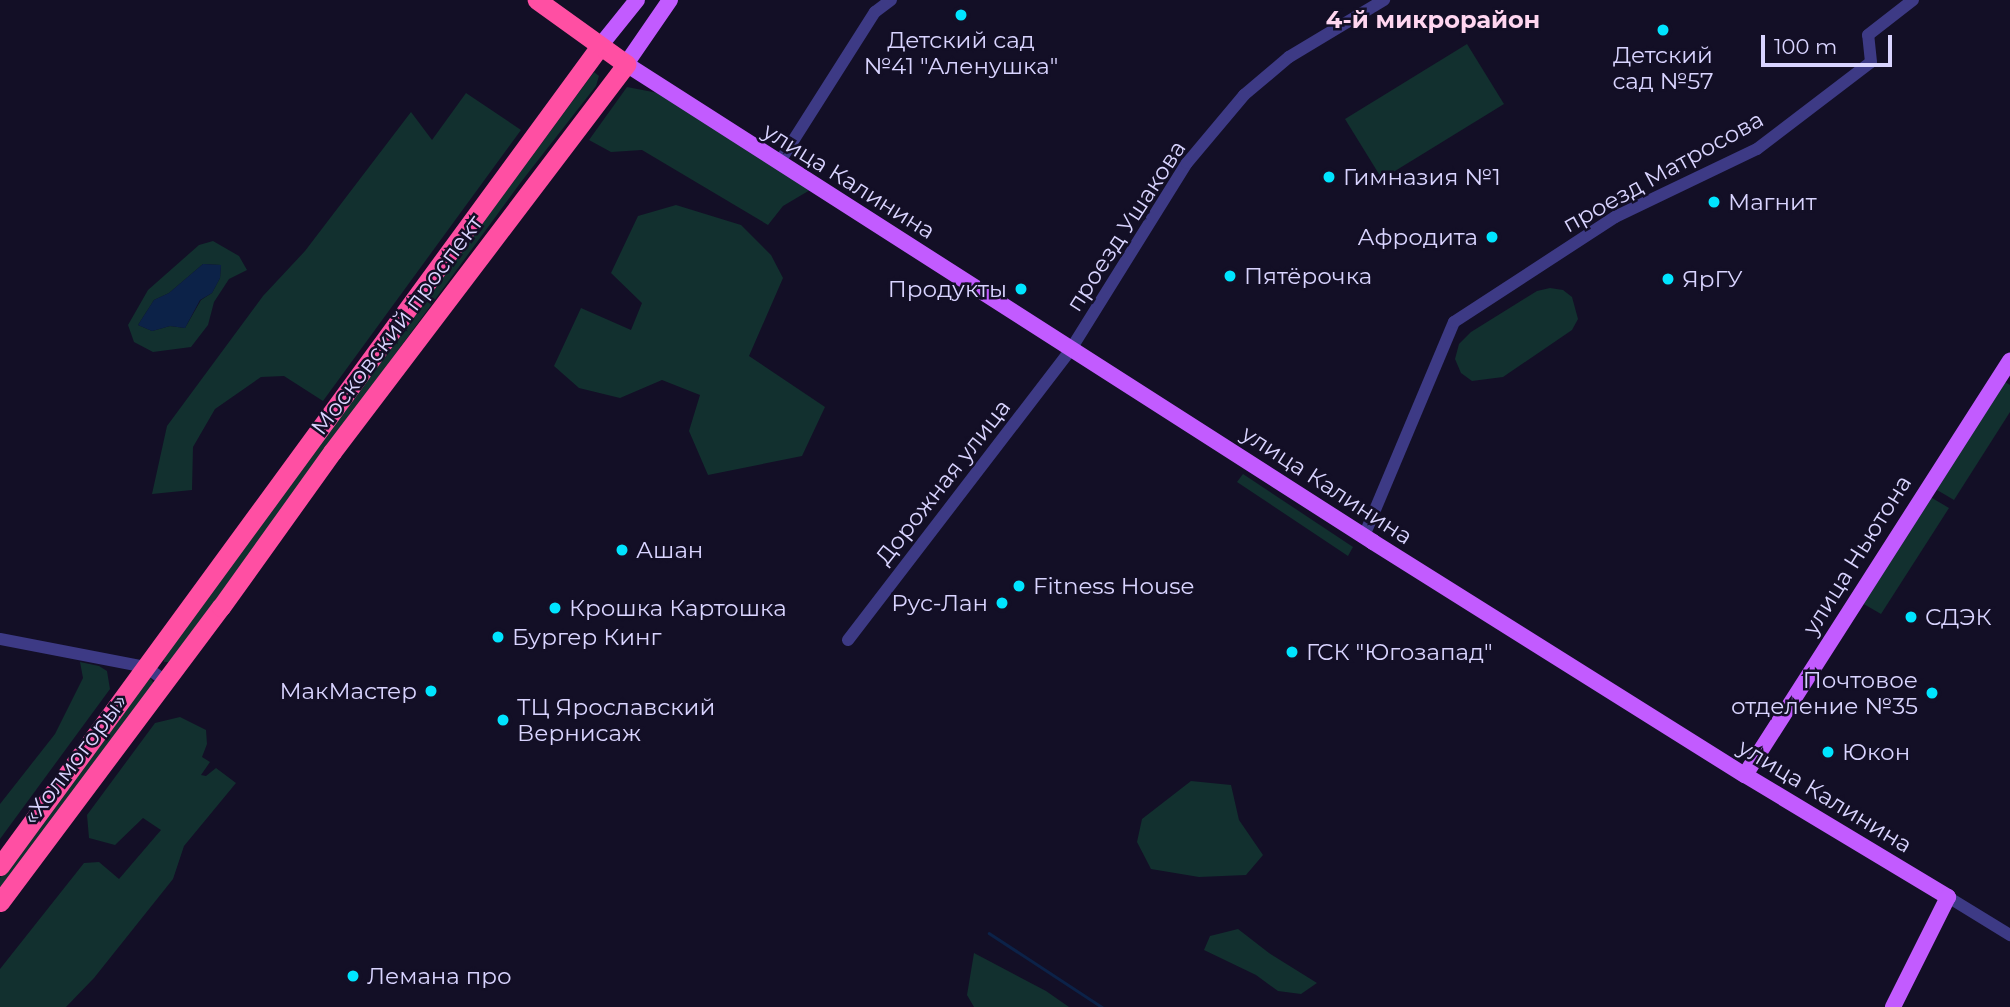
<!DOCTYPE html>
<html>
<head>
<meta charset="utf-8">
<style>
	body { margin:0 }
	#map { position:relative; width:2010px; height:1007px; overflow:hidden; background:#130f26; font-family:Montserrat,sans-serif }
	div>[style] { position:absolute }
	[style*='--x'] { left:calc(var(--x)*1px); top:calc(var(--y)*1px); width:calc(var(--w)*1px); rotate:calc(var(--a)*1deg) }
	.green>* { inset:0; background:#12302f }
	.water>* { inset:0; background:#0c2248 }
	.stream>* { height:2.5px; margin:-1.25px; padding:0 1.25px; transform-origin:1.25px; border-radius:1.25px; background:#0c2248 }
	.minor>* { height:12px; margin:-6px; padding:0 6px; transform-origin:6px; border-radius:6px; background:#3d3a85 }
	.major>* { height:16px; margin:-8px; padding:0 8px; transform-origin:8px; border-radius:8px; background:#c25bff }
	.highway>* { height:19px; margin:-9.5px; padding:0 9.5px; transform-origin:9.5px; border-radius:9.5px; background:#ff4fa3 }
	.dots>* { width:19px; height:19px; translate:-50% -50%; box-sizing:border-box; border:4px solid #130f26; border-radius:50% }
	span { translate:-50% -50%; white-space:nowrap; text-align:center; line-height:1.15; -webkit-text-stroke:5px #130f26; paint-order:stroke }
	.poi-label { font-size:23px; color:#d9d4ff }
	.left { translate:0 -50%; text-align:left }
	.right { translate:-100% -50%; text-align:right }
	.street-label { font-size:23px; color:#d9d4ff }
	.neighbourhood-label { font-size:24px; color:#ffd6f0; font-weight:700 }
	.scale { position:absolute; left:1761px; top:35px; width:131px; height:32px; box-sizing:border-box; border:4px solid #d9d4ff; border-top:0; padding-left:9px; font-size:21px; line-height:24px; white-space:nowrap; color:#d9d4ff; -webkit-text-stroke:5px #130f26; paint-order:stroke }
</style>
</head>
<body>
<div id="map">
	<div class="green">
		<div style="clip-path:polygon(1467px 44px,1504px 104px,1382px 179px,1345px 119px)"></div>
		<div style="clip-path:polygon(594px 72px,599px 76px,596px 86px,521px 182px,170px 662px,164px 662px,163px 657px)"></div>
		<div style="clip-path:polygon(627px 87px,658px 93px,810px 190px,783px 206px,768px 225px,642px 150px,611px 152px,589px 140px)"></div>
		<div style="clip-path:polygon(466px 93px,521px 130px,323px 401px,284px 376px,261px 377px,215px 409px,193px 447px,192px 490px,152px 494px,167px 426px,263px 296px,305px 251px,411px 112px,432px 140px)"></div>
		<div style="clip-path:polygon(676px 205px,741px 225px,771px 255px,783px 278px,749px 356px,825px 407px,802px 456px,708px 475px,689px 431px,700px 395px,662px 380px,620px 398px,579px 388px,554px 366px,581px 308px,631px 330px,642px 303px,611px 273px,638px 216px)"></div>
		<div style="clip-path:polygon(evenodd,213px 241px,239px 256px,247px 270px,229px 279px,214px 302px,208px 325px,191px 347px,153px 352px,134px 342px,128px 325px,148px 290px,199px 245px,213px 241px,203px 264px,221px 265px,220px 278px,212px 293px,201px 300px,185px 328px,170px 326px,152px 331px,138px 325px,154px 300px,169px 293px,203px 264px)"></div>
		<div style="clip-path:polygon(1550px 288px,1563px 290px,1572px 297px,1578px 319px,1572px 330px,1503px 377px,1472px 381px,1461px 373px,1455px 359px,1459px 344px,1471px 332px,1537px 291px)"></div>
		<div style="clip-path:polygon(2002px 380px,2010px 385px,2010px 412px,1954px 500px,1932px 487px)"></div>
		<div style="clip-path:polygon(1243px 474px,1353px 547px,1348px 556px,1237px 482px)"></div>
		<div style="clip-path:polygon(1927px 495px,1949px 508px,1881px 614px,1862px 603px)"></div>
		<div style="clip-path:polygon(80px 662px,99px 666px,107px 671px,110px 689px,0 839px,0 804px,55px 734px,83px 678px)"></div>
		<div style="clip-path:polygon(150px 678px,154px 683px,0 892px,0 878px)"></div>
		<div style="clip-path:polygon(180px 717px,206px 730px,207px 744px,202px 757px,210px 762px,201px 775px,206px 776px,216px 768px,236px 783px,184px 846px,173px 879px,94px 978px,66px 1007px,0 1007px,0 969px,84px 863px,99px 862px,119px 879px,161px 830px,143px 818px,115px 845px,89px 838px,87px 815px,155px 723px)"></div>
		<div style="clip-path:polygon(1191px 781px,1231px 785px,1239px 820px,1263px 855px,1246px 875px,1199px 877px,1151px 869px,1137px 842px,1142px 819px)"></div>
		<div style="clip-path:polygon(1238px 929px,1269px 953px,1317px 983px,1301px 994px,1278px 991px,1256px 975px,1204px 950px,1210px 936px)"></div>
		<div style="clip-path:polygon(974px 953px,1046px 991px,1069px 1007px,974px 1007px,967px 995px)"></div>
	</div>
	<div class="water">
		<div style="clip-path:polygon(203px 264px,221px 265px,220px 278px,212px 293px,200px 300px,185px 328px,170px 326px,152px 331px,138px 325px,154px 300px,169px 293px)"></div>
	</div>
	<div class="stream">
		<div style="--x:989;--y:933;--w:135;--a:33.2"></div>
	</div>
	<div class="minor">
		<div style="--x:779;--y:163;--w:179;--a:-57.6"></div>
		<div style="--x:875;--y:12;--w:20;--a:-37"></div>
		<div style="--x:1364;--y:536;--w:232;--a:-67.2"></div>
		<div style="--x:1454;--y:322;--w:192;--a:-33.1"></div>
		<div style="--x:1615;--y:217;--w:157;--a:-25.6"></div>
		<div style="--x:1757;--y:149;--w:143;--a:-37.3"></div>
		<div style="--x:1871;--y:62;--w:27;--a:-96"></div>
		<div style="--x:1868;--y:35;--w:57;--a:-37.9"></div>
		<div style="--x:0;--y:639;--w:149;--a:10.9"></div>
		<div style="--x:146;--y:667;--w:22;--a:36"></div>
		<div style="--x:848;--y:640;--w:367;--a:-52.5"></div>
		<div style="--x:1071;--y:349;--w:219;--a:-58.1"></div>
		<div style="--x:1187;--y:163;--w:89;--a:-50"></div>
		<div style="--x:1244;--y:95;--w:59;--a:-40.2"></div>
		<div style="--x:1289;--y:57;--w:111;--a:-31"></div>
		<div style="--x:1948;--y:897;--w:73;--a:31.5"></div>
	</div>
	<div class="major">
		<div style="--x:670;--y:0;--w:78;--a:124.5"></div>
		<div style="--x:626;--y:64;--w:887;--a:32.61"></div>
		<div style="--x:1373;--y:542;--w:439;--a:32.1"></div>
		<div style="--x:1745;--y:775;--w:237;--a:31"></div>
		<div style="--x:1948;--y:897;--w:123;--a:116.6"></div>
		<div style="--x:600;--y:46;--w:59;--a:-51.2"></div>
		<div style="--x:1745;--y:775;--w:492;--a:-57.4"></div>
	</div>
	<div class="highway">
		<div style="--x:0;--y:866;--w:1016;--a:-53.81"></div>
		<div style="--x:0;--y:902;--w:369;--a:-53.2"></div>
		<div style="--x:221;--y:607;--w:191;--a:-54.4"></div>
		<div style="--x:332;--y:452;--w:487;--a:-52.8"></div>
		<div style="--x:626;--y:64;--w:110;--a:-144.3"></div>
	</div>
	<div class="dots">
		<div style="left:961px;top:15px;background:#00e5ff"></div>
		<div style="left:1663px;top:30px;background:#00e5ff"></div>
		<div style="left:1329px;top:177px;background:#00e5ff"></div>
		<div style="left:1714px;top:202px;background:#00e5ff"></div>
		<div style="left:1492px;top:237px;background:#00e5ff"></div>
		<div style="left:1230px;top:276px;background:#00e5ff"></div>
		<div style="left:1668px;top:279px;background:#00e5ff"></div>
		<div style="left:1021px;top:289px;background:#00e5ff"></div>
		<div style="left:622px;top:550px;background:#00e5ff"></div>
		<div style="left:1019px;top:586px;background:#00e5ff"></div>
		<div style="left:1002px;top:603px;background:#00e5ff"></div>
		<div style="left:555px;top:608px;background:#00e5ff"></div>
		<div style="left:1911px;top:617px;background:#00e5ff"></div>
		<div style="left:498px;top:637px;background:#00e5ff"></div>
		<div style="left:1292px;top:652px;background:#00e5ff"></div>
		<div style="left:431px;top:691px;background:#00e5ff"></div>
		<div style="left:1932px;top:693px;background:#00e5ff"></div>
		<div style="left:503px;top:720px;background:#00e5ff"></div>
		<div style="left:1828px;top:752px;background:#00e5ff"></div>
		<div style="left:353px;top:976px;background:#00e5ff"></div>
	</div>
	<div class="poi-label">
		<span style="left:961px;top:53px">Детский сад<br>№41 "Аленушка"</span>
		<span style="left:1663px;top:68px">Детский<br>сад №57</span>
		<span class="left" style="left:1343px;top:177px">Гимназия №1</span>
		<span class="left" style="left:1728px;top:202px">Магнит</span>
		<span class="right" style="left:1478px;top:237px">Афродита</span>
		<span class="left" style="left:1244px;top:276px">Пятёрочка</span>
		<span class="left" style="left:1682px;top:279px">ЯрГУ</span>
		<span class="right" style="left:1007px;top:289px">Продукты</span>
		<span class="left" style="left:636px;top:550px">Ашан</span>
		<span class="left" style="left:1033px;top:586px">Fitness House</span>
		<span class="right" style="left:988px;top:603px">Рус-Лан</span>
		<span class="left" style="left:569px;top:608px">Крошка Картошка</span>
		<span class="left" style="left:1925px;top:617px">СДЭК</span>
		<span class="left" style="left:512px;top:637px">Бургер Кинг</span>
		<span class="left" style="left:1306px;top:652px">ГСК "Югозапад"</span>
		<span class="right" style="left:1918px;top:693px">Почтовое<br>отделение №35</span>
		<span class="right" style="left:417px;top:691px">МакМастер</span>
		<span class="left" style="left:517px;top:720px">ТЦ Ярославский<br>Вернисаж</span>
		<span class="left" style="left:1842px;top:752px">Юкон</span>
		<span class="left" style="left:367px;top:976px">Лемана про</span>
	</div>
	<div class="street-label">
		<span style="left:1663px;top:172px;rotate:-29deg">проезд Матросова</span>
		<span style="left:849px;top:181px;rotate:32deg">улица Калинина</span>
		<span style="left:1126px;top:226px;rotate:-57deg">проезд Ушакова</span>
		<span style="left:397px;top:325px;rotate:-53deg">Московский проспект</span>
		<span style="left:943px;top:482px;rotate:-52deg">Дорожная улица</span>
		<span style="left:1327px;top:485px;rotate:33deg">улица Калинина</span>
		<span style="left:1857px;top:555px;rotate:-58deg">улица Ньютона</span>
		<span style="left:75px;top:759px;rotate:-53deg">«Холмогоры»</span>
		<span style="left:1825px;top:796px;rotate:31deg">улица Калинина</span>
	</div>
	<div class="neighbourhood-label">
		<span style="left:1433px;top:20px">4-й микрорайон</span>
	</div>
	<div class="scale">100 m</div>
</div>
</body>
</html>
